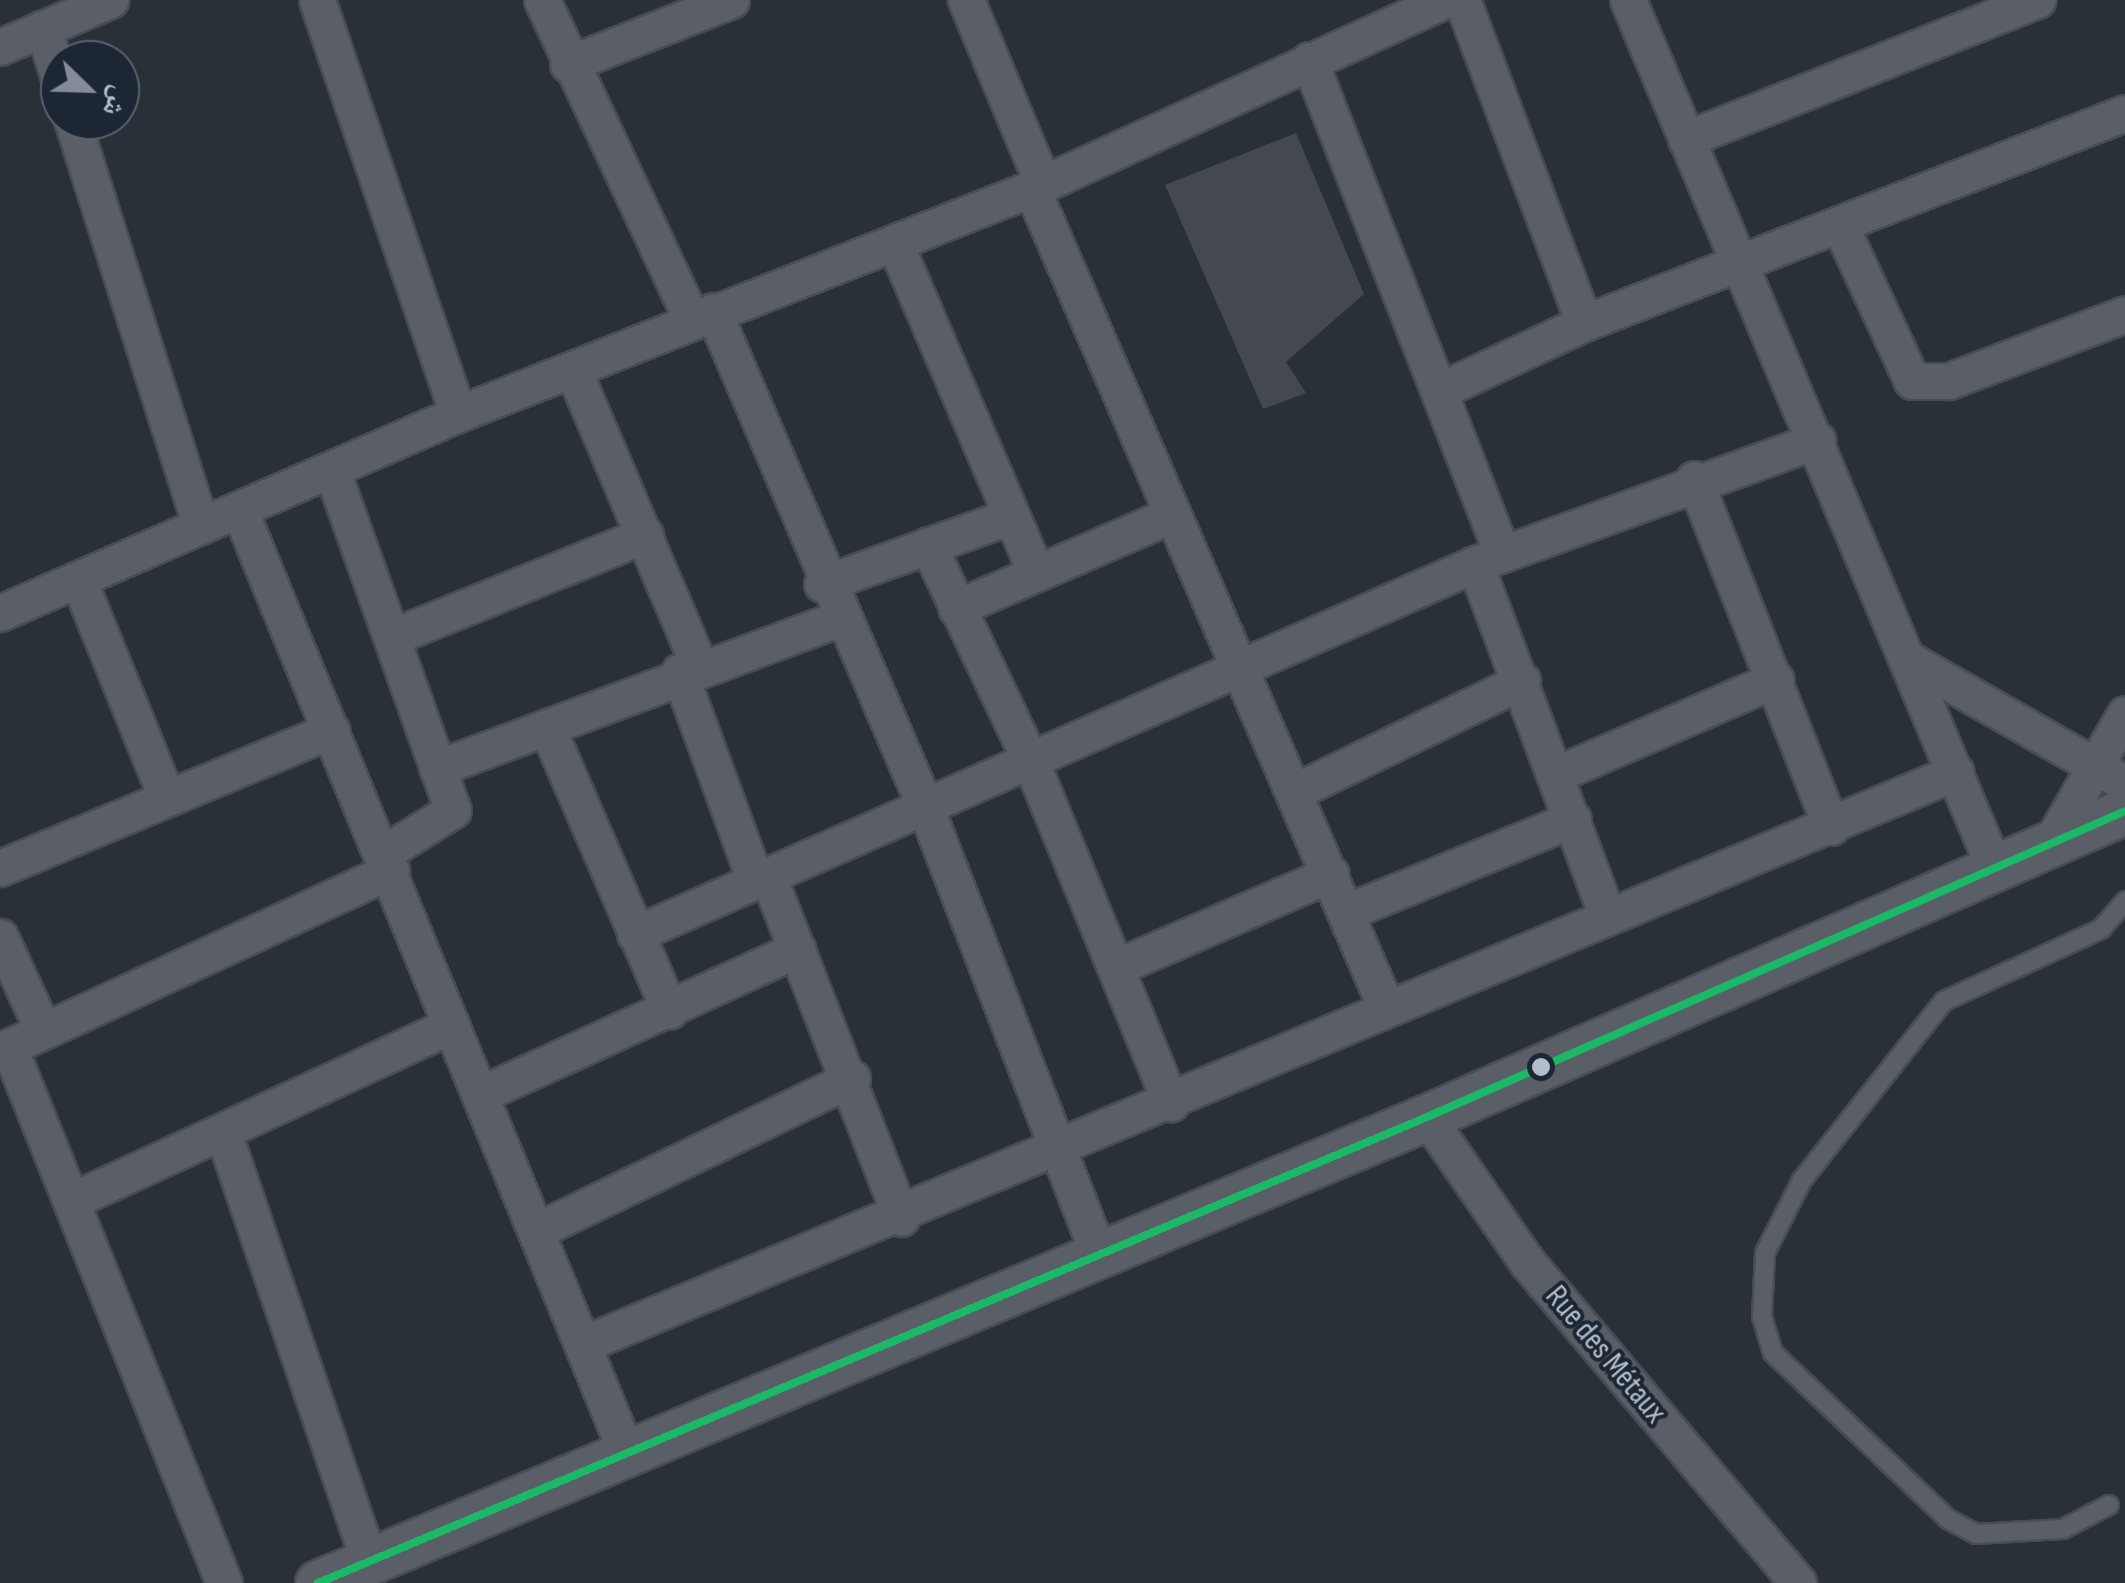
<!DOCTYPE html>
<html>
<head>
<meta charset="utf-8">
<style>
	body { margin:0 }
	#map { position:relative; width:2125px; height:1583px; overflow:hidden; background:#2a3038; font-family:"Sofia Sans Condensed","Noto Naskh Arabic",sans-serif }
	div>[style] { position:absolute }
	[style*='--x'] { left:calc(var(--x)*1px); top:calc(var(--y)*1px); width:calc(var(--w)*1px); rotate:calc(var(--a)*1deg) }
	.building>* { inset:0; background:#444950 }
	.roads { filter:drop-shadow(2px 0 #484c53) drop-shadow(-2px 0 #484c53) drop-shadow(0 2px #484c53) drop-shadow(0 -2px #484c53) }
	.service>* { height:18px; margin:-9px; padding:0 9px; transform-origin:9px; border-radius:9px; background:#5a5e66 }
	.minor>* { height:35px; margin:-17.5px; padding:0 17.5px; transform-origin:17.5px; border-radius:17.5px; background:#5a5e66 }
	.tertiary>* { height:45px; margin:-22.5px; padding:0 22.5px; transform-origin:22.5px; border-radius:22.5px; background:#5a5e66 }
	.bus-1>* { height:8px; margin:-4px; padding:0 4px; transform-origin:4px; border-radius:4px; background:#1ab867 }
	.dots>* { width:28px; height:28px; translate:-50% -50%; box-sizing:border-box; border:5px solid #1d2633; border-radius:50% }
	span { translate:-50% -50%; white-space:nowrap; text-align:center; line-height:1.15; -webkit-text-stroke:8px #1d2633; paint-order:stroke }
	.street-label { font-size:32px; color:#b4bcc9 }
	.north { position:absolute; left:40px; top:40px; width:100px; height:100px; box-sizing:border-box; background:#1d2633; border:2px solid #59626f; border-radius:50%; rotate:113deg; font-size:28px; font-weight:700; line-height:40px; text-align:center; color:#b4bcc9 }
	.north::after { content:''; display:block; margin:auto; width:35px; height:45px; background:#848b96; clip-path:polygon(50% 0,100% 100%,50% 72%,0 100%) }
</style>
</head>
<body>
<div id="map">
	<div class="building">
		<div style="clip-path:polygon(1296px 133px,1364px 294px,1286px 362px,1306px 393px,1263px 409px,1165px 185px)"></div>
	</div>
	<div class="roads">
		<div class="service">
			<div style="--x:2109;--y:1505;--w:52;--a:152.4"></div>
			<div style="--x:2063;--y:1529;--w:87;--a:176.7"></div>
			<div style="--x:1976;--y:1534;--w:32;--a:-152"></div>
			<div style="--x:1948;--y:1519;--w:241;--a:-136.5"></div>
			<div style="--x:1773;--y:1353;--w:38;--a:-107"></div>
			<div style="--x:1762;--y:1317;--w:64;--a:-87.3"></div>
			<div style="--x:1765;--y:1253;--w:82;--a:-63.1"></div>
			<div style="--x:1802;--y:1180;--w:228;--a:-51.6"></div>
			<div style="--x:1944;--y:1001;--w:173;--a:-24.6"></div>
			<div style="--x:2101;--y:929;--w:37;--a:-49"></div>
		</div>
		<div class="minor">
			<div style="--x:317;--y:0;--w:437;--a:71.2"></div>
			<div style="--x:542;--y:0;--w:353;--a:64.9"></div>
			<div style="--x:966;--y:0;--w:199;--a:67.3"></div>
			<div style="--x:1462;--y:0;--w:345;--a:69.3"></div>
			<div style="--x:1628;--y:0;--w:936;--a:67.11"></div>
			<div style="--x:43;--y:28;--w:57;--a:72.5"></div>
			<div style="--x:0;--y:47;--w:120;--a:-23.1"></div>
			<div style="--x:1309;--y:60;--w:529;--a:68.62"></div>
			<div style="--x:568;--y:64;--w:175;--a:-21.4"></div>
			<div style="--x:72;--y:120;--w:426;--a:72.4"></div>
			<div style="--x:1686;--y:139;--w:378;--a:-21.6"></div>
			<div style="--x:1032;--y:189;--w:891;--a:66.6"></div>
			<div style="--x:1842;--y:230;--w:166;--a:65.1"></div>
			<div style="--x:1912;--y:381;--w:37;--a:0"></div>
			<div style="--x:1949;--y:381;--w:188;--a:-20.8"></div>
			<div style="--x:896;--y:246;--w:356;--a:66.8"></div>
			<div style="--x:713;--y:311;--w:536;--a:66.83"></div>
			<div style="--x:924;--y:804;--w:485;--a:68.8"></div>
			<div style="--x:573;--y:370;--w:321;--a:66.9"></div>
			<div style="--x:1439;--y:391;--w:160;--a:-25.1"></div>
			<div style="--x:1584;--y:323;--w:580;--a:-21.21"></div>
			<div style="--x:332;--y:471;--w:360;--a:70.4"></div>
			<div style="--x:453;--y:810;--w:81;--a:148.1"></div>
			<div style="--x:1694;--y:479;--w:374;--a:68.5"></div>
			<div style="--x:239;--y:509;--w:1024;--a:67.67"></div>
			<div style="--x:928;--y:545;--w:240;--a:64.6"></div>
			<div style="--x:1031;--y:762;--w:369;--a:67.7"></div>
			<div style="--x:1475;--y:564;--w:373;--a:69.4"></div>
			<div style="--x:78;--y:579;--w:236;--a:67.9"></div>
			<div style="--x:822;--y:584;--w:201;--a:-19.8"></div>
			<div style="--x:956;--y:608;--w:234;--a:-23.4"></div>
			<div style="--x:0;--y:613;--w:499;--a:-23.5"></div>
			<div style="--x:458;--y:414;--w:629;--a:-21.46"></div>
			<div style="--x:1043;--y:184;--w:441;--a:-24.6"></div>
			<div style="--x:392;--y:637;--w:273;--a:-22"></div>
			<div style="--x:1911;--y:661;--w:246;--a:29.7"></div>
			<div style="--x:679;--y:672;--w:221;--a:69.9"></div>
			<div style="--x:547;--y:727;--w:309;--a:66.6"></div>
			<div style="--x:437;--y:768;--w:427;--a:-20.4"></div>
			<div style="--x:1559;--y:773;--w:236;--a:-23.4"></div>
			<div style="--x:1294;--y:792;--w:254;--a:-26"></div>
			<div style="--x:2053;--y:839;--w:144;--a:-60.1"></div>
			<div style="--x:0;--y:868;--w:359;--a:-22.6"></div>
			<div style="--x:768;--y:876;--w:367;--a:68.7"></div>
			<div style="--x:1349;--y:911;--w:242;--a:-22.3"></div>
			<div style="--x:635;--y:934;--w:918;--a:-23.77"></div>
			<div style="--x:1475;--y:564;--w:364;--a:-19.9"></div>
			<div style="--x:0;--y:937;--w:100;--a:65.2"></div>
			<div style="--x:1119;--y:966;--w:231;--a:-23.5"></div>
			<div style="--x:9;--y:1047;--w:578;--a:68.14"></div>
			<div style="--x:0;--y:1051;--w:431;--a:-24.8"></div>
			<div style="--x:481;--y:1094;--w:348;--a:-24.6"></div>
			<div style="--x:1427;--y:1117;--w:176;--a:55.4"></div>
			<div style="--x:1527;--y:1262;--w:420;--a:49.8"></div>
			<div style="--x:223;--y:1132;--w:455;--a:71.2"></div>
			<div style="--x:73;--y:1200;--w:417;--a:-24.8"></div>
			<div style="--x:538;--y:1230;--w:349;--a:-25.8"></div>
			<div style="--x:586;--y:1343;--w:1484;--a:-22.63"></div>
		</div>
		<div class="tertiary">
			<div style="--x:318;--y:1583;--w:1203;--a:-22.79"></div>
			<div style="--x:1427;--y:1117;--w:762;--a:-23.67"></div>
		</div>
	</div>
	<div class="bus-1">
		<div style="--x:318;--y:1583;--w:1203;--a:-22.79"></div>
		<div style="--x:1427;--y:1117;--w:762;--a:-23.67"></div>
	</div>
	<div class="dots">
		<div style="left:1541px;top:1067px;background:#b4bcc9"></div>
	</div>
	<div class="street-label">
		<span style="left:1605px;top:1355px;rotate:50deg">Rue des Métaux</span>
	</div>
	<div class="north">ش</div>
</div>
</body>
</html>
